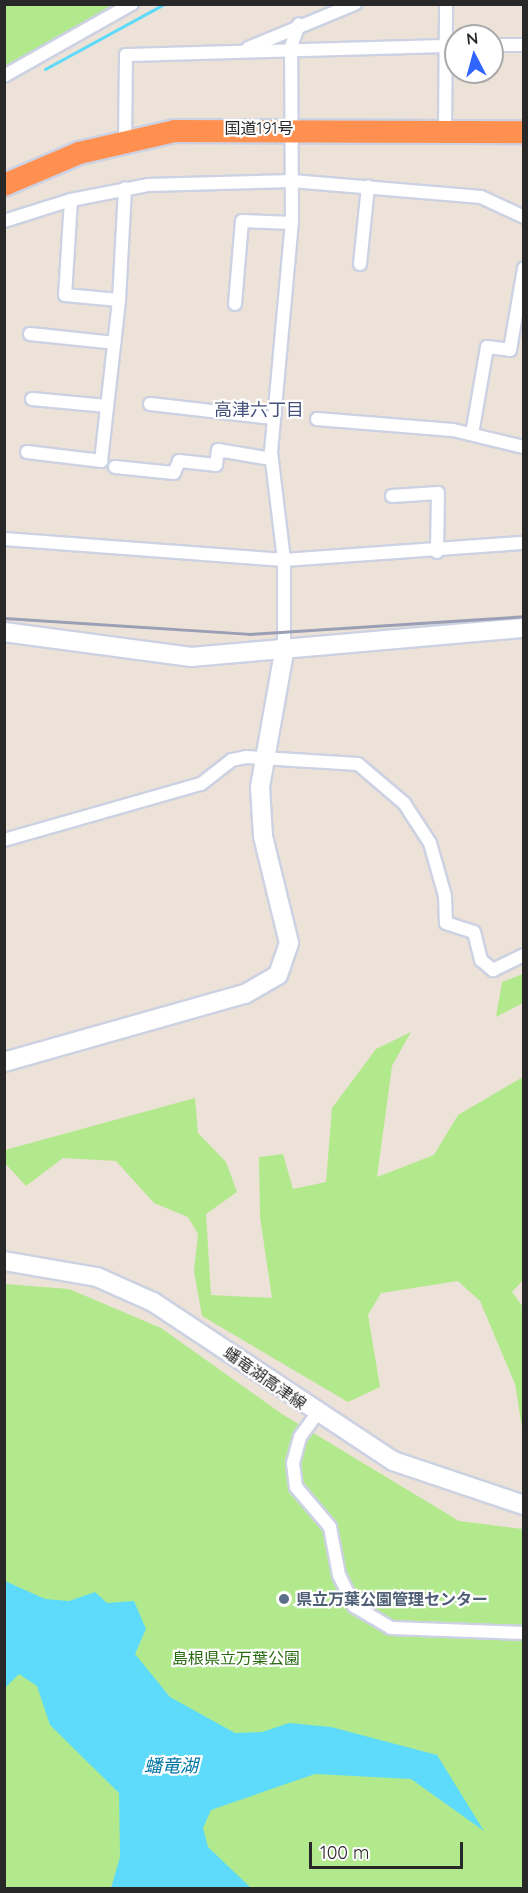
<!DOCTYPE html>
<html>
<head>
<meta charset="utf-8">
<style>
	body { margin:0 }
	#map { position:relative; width:528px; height:1893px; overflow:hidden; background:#ece2d7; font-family:Quicksand,"Noto Sans JP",sans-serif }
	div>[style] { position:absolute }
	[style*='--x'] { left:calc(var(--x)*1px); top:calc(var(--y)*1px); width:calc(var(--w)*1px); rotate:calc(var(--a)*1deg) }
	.green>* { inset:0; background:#b2e98d }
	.water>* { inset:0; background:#5edbfa }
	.stream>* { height:3px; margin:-1.5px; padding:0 1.5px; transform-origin:1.5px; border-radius:1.5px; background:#5edbfa }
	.roads { filter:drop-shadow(2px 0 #cdd2e3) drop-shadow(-2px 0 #cdd2e3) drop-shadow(0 2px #cdd2e3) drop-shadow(0 -2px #cdd2e3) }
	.street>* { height:12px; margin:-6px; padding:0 6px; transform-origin:6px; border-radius:6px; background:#fff }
	.secondary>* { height:18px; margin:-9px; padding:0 9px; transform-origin:9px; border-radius:9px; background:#fff }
	.highway>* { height:22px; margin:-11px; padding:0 11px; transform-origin:11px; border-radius:11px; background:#ff904f }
	.rail>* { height:3px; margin:-1.5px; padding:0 1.5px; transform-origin:1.5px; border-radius:1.5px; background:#9a9fb5 }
	.dots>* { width:16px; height:16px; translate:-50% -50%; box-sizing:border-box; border:3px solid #fff; border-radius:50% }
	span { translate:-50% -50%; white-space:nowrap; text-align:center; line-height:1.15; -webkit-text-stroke:4.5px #fff; paint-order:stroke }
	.street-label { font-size:16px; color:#282828 }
	.service-label { font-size:16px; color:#4e5e75; font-weight:700 }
	.left { translate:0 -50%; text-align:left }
	.park-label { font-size:16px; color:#2a6b12 }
	.neighbourhood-label { font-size:18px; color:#44527c }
	.water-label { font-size:18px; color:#0076a3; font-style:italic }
	.frame { position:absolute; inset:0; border:6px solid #282828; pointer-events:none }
	.north { position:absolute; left:444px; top:24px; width:60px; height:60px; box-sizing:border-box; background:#fff; border:2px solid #a9a9a9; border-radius:50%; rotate:354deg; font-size:16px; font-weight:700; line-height:24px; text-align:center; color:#282828 }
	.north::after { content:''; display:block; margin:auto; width:21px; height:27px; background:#3165ff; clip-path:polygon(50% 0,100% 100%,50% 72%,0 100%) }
	.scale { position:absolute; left:309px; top:1842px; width:154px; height:27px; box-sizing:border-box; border:3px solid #282828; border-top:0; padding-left:8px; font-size:18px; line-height:21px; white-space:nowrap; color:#282828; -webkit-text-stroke:4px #fff; paint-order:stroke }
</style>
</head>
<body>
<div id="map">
	<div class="green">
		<div style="clip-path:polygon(5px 4px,112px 4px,112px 5px,5px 67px)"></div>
		<div style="clip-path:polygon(523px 974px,523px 1003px,496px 1017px,502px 982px)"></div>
		<div style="clip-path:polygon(411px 1032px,392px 1066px,377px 1177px,434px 1155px,458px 1115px,523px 1077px,523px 1280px,512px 1292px,523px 1307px,523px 1434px,515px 1384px,480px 1301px,458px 1281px,381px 1293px,368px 1315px,380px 1387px,348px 1402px,202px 1316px,194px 1271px,198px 1234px,188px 1217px,154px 1203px,116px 1161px,63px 1158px,26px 1186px,5px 1163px,5px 1150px,195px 1098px,198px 1133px,226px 1162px,237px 1192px,206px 1214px,211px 1295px,272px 1298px,260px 1217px,259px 1157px,283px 1154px,293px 1189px,326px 1182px,332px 1108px,376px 1049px)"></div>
		<div style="clip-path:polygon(5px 1284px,69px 1289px,161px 1328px,282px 1414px,459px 1521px,523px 1529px,523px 1888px,5px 1888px)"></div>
	</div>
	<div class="water">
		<div style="clip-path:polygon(5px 1581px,45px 1599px,69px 1601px,95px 1592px,107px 1603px,134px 1601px,146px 1629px,135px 1654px,170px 1697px,235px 1733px,262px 1732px,289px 1723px,331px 1727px,437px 1755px,484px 1831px,411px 1779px,315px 1774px,211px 1810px,203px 1828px,208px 1847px,251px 1888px,111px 1888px,120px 1857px,119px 1793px,50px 1725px,37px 1686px,19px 1674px,5px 1688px)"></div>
	</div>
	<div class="stream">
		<div style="--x:45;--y:69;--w:136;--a:-28.6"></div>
	</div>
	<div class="roads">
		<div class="street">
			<div style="--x:492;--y:45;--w:32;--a:0"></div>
			<div style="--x:248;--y:48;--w:116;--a:-22.4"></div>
			<div style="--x:4;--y:76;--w:147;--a:-29.4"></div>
			<div style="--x:445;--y:130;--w:126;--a:-89.5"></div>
			<div style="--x:125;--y:139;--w:84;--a:-89.3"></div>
			<div style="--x:126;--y:55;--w:330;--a:-1.6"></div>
			<div style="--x:71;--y:200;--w:95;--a:93.6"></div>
			<div style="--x:65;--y:295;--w:54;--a:5.3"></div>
			<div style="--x:4;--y:221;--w:70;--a:-17.4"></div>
			<div style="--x:71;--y:200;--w:78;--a:-11"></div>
			<div style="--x:148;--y:185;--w:144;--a:-1.6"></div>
			<div style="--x:292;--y:181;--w:190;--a:4.8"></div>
			<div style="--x:481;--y:197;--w:47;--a:24.9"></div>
			<div style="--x:360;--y:264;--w:78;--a:-84.1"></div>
			<div style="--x:235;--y:304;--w:83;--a:-85.2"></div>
			<div style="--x:242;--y:221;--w:50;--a:2.3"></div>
			<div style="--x:30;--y:334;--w:85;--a:6"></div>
			<div style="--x:32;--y:399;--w:75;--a:5.3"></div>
			<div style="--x:150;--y:404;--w:124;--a:6.5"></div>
			<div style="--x:317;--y:419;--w:136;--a:4.6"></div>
			<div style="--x:453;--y:430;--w:73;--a:13.5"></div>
			<div style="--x:472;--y:434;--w:88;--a:-80.2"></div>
			<div style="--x:487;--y:347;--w:23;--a:7"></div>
			<div style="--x:510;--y:350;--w:83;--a:-80.3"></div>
			<div style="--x:27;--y:452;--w:75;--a:6.9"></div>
			<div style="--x:101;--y:461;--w:162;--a:-83.6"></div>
			<div style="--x:119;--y:300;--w:112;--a:-86.9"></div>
			<div style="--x:115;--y:467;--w:59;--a:5.8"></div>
			<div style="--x:174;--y:473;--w:13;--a:-67"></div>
			<div style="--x:179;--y:461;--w:37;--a:6"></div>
			<div style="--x:216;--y:465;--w:15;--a:-82"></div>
			<div style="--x:218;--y:450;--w:54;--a:9.6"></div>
			<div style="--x:392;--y:496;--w:46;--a:-3.7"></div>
			<div style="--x:438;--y:493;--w:59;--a:91"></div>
			<div style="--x:4;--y:539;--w:281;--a:4.3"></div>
			<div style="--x:284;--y:560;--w:241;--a:-4.1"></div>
			<div style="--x:284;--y:652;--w:92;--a:-90"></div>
			<div style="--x:284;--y:560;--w:109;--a:-96.9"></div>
			<div style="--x:271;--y:452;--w:230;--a:-84.8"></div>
			<div style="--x:292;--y:223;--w:176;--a:-90.3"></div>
			<div style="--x:291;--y:47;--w:24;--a:-71"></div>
			<div style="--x:4;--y:840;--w:205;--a:-15.9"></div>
			<div style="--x:201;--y:784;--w:39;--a:-38"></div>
			<div style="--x:232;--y:760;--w:14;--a:-12"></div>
			<div style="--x:246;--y:757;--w:112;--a:3.6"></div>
			<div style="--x:358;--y:764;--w:60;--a:40.3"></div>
			<div style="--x:404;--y:803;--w:48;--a:57"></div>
			<div style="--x:430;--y:843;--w:55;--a:74.2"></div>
			<div style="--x:445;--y:896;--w:27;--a:88"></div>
			<div style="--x:446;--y:923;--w:29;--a:18"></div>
			<div style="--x:474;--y:932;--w:29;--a:76"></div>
			<div style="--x:481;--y:960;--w:16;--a:40"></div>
			<div style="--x:493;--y:970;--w:34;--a:-26"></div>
			<div style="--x:316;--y:1415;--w:27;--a:126"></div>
			<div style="--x:300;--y:1437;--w:27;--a:105"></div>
			<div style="--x:293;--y:1463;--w:24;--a:83"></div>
			<div style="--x:296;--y:1487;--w:52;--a:49.6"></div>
			<div style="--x:330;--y:1527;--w:49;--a:79.4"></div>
			<div style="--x:339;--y:1575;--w:34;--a:64"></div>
			<div style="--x:354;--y:1606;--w:43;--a:30.7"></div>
			<div style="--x:391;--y:1628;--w:133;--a:2.2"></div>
		</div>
		<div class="secondary">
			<div style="--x:4;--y:632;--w:189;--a:7.6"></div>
			<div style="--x:191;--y:657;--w:334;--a:-5"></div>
			<div style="--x:4;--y:1062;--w:250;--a:-15.8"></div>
			<div style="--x:245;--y:994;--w:38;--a:-30"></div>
			<div style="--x:278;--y:975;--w:34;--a:-71"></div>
			<div style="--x:289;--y:943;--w:110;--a:-103.7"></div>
			<div style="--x:263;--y:836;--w:49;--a:-93.5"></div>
			<div style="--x:260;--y:787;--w:137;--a:-79.9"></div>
			<div style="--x:4;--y:1261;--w:94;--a:9.8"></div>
			<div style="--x:97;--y:1277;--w:61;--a:24.1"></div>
			<div style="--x:153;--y:1302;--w:288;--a:33.5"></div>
			<div style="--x:393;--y:1461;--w:138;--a:18.6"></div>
		</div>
		<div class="highway">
			<div style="--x:4;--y:185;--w:82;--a:-23.1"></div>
			<div style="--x:79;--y:153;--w:98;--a:-12.9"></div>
			<div style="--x:175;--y:131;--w:349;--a:0.2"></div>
		</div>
	</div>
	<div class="rail">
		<div style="--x:4;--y:618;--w:246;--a:3.7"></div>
		<div style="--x:249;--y:634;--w:276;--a:-3.7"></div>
	</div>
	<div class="dots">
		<div style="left:284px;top:1599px;background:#5c6f8a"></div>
	</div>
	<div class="street-label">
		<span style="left:259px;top:128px">国道191号</span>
		<span style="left:265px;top:1378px;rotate:35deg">蟠竜湖高津線</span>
	</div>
	<div class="service-label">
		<span class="left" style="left:296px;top:1599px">県立万葉公園管理センター</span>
	</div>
	<div class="park-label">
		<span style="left:236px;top:1658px">島根県立万葉公園</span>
	</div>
	<div class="neighbourhood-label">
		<span style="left:259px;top:410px">高津六丁目</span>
	</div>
	<div class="water-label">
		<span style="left:171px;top:1766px">蟠竜湖</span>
	</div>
	<div class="frame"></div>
	<div class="north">N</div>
	<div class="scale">100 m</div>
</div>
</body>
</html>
